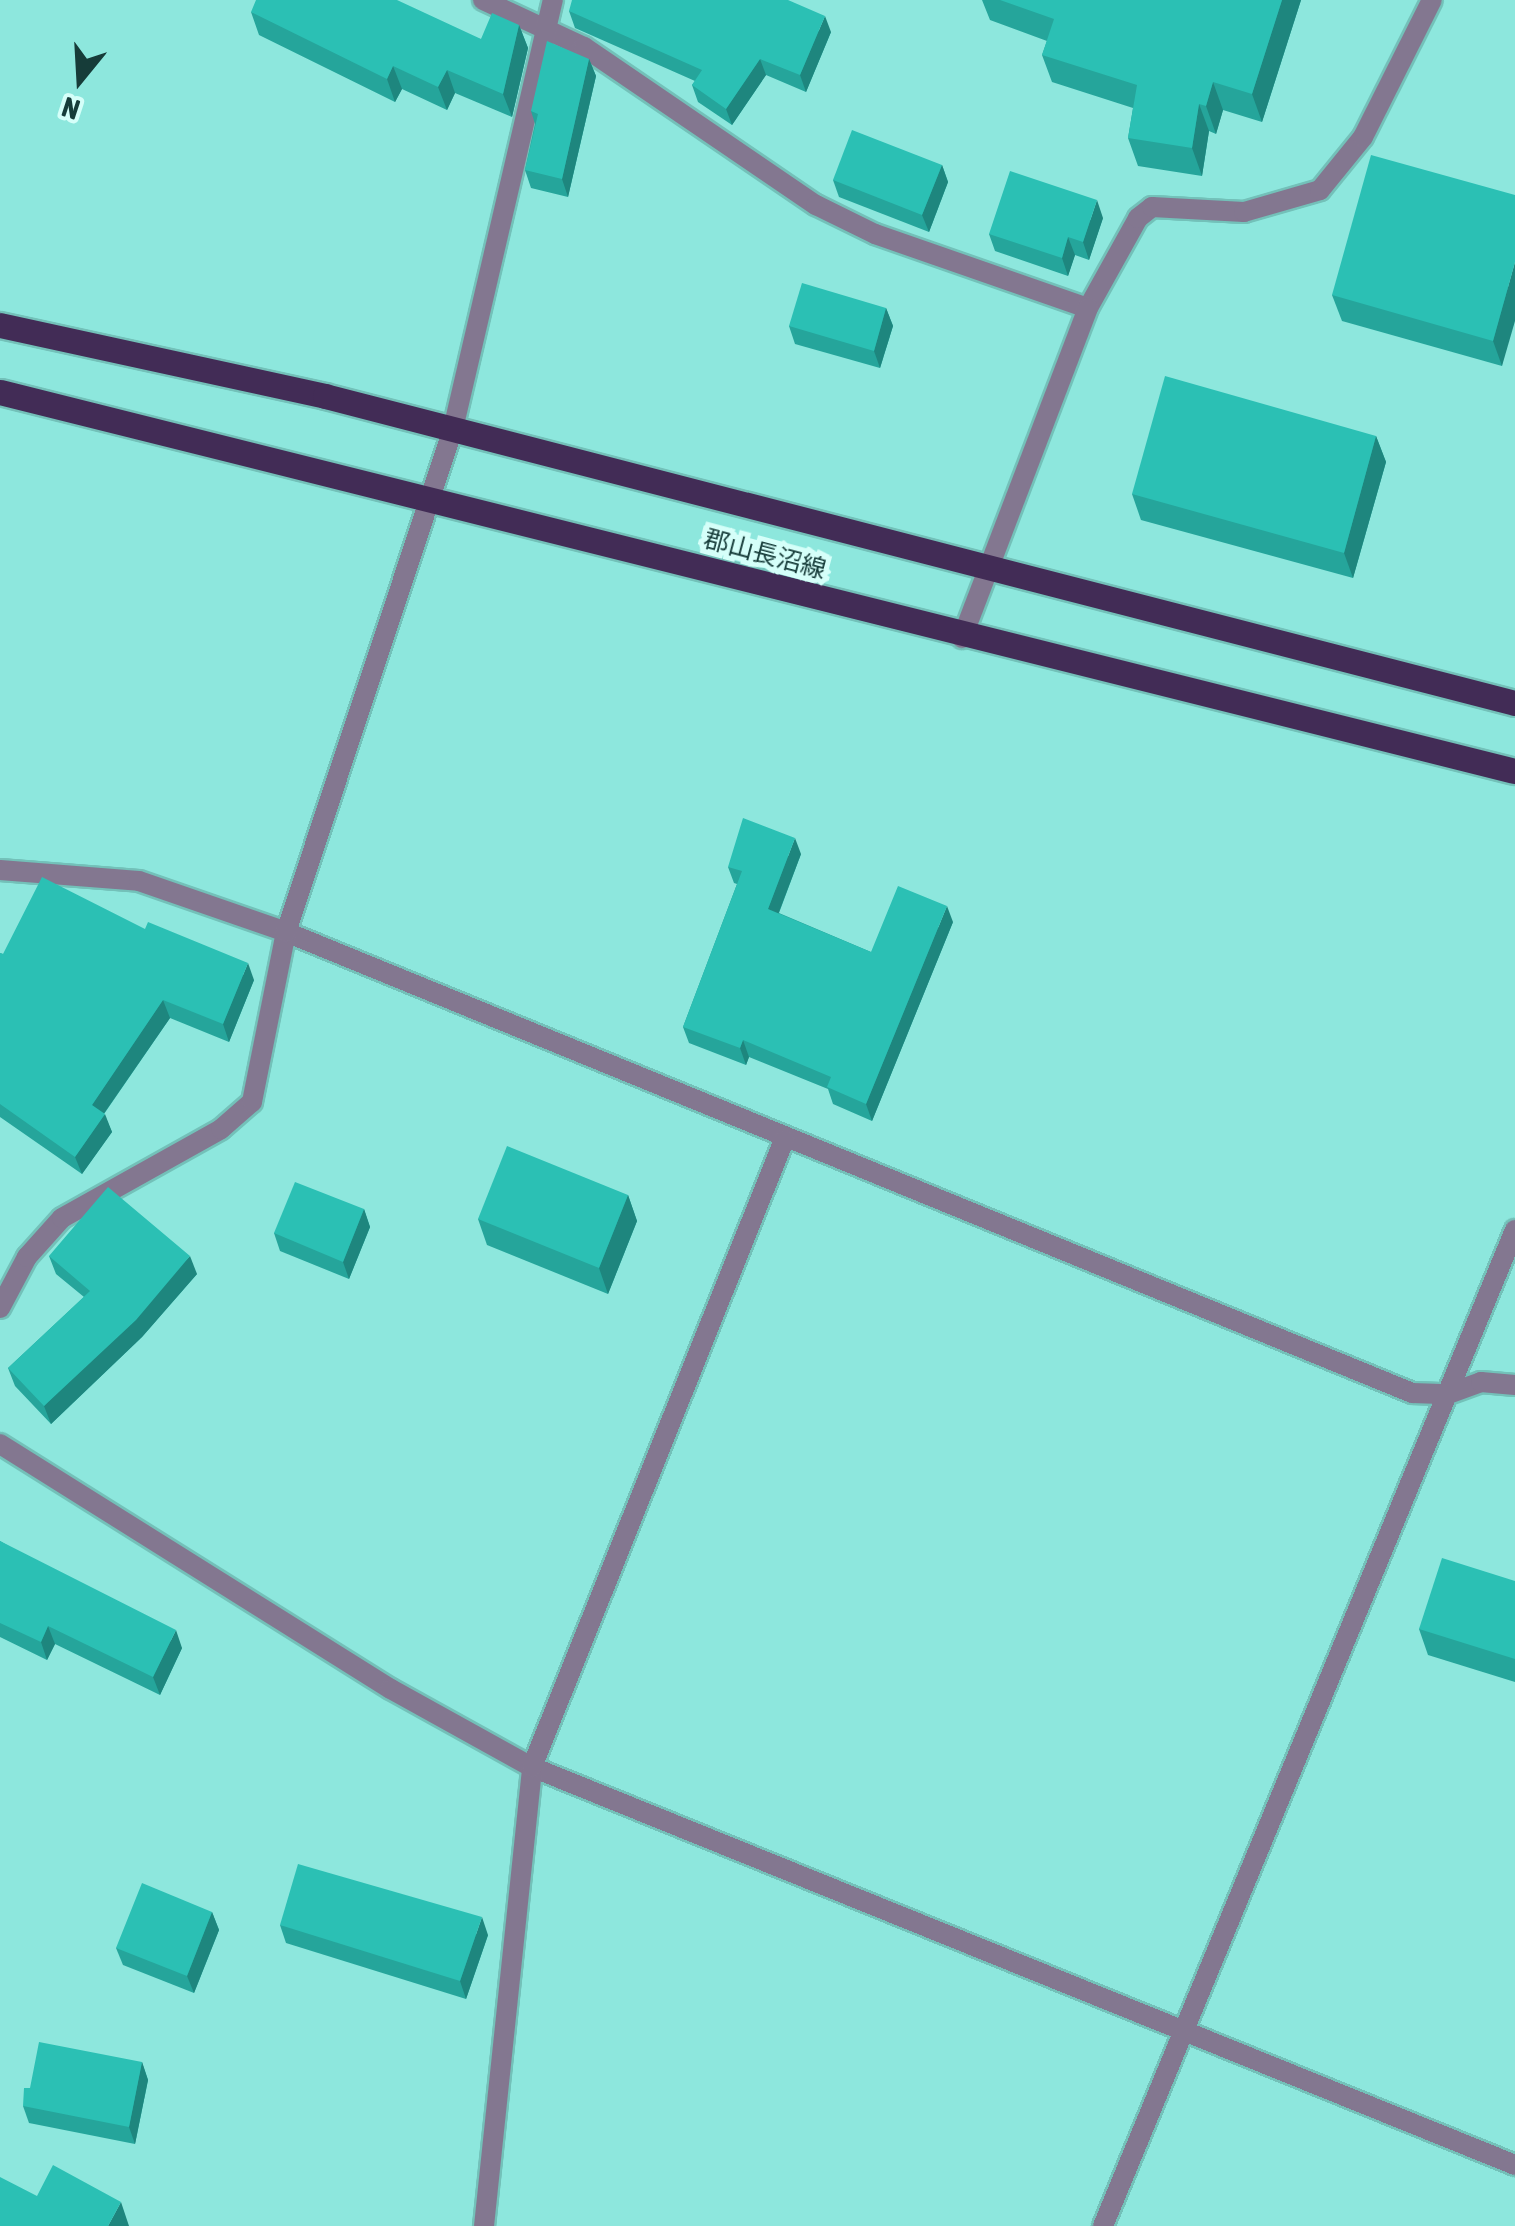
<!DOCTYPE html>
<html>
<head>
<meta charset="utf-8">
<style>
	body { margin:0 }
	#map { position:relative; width:1515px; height:2226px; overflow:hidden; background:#8de7dd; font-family:"Asap Condensed","Noto Sans JP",sans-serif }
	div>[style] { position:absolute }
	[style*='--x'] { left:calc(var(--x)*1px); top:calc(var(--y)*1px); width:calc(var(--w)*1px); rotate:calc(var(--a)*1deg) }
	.roads { filter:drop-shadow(2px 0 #73c1b9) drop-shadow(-2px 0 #73c1b9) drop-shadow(0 2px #73c1b9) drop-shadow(0 -2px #73c1b9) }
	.minor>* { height:20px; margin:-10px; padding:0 10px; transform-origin:10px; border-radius:10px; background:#837790 }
	.primary>* { height:25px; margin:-12.5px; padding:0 12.5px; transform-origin:12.5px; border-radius:12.5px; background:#422c56 }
	.wall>* { inset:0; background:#25a59b }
	.shaded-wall>* { inset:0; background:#1e867e }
	.building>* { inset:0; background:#2bc0b4 }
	span { translate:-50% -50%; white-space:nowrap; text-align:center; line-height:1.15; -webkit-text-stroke:10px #d5fff9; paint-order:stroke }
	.street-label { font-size:25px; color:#163c39 }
	.north { position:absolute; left:30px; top:30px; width:100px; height:100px; -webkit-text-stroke:8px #d5fff9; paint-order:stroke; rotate:198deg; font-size:28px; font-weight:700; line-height:40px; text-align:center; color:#163c39 }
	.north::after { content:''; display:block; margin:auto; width:35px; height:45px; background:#163c39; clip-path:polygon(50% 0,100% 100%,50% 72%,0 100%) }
</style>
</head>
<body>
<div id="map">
	<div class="roads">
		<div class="minor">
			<div style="--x:483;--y:0;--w:111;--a:25"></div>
			<div style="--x:584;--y:47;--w:281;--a:34.3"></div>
			<div style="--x:816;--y:205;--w:66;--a:26.2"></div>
			<div style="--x:875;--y:234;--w:225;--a:19.2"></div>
			<div style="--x:1088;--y:308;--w:103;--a:-60.9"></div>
			<div style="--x:1138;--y:218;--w:18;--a:-38"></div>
			<div style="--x:1152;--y:207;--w:92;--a:3.1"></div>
			<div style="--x:1244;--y:212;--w:79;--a:-16.1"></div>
			<div style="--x:1320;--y:190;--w:68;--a:-50.9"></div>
			<div style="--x:1363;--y:137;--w:153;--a:-63.3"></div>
			<div style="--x:962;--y:638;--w:353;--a:-69.1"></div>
			<div style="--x:0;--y:870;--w:139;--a:4.5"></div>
			<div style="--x:139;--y:881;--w:156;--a:19.1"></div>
			<div style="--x:286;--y:932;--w:1217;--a:22.26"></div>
			<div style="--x:1412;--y:1393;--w:36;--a:2"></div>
			<div style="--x:1448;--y:1394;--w:35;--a:-20"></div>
			<div style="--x:1481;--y:1382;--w:34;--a:5"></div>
			<div style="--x:0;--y:1308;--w:58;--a:-62.1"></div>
			<div style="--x:27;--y:1257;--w:52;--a:-48.1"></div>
			<div style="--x:62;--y:1218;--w:182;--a:-29.2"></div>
			<div style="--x:221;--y:1129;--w:41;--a:-41.1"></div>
			<div style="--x:252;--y:1102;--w:173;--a:-78.7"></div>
			<div style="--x:286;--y:932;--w:530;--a:-71.63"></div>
			<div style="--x:453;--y:429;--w:441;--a:-76.9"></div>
			<div style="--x:0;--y:1444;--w:461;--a:32.1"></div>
			<div style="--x:391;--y:1689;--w:161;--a:29"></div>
			<div style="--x:532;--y:1767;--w:1061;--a:22.04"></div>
			<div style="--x:484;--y:2226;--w:462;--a:-84"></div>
			<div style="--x:532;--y:1767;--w:676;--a:-68.1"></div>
			<div style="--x:1103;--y:2226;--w:1078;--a:-67.53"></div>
		</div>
		<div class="primary">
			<div style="--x:0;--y:325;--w:333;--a:12.3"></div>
			<div style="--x:325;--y:396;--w:1229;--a:14.47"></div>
			<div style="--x:0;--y:392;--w:1562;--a:14.05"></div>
		</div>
	</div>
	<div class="wall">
		<div style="clip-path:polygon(982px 0,1301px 0,1262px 122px,1223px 110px,1216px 134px,1209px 131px,1202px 176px,1138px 166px,1128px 138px,1133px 108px,1052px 82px,1042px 55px,1047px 41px,990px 20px)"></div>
		<div style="clip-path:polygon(569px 11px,831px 32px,806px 92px,766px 75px,732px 125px,698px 102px,692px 85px,695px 81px,575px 28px)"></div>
		<div style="clip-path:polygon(251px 12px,481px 39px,519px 25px,528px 48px,512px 117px,455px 93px,447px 110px,402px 89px,395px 102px,259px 35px)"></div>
		<div style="clip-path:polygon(589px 59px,596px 76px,568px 197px,531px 188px,525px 170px,535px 124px,531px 111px)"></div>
		<div style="clip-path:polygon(942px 165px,948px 182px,929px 232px,839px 197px,833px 180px)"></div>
		<div style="clip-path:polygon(1515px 195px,1502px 366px,1342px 321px,1332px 295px)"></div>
		<div style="clip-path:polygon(1103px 218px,1089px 260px,1075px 255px,1068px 276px,995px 251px,989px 234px)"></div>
		<div style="clip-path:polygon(886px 308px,893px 326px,880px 368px,795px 344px,789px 326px)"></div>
		<div style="clip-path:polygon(1376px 436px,1386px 462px,1353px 578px,1141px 520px,1132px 494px)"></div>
		<div style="clip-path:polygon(801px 854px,779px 913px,871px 952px,953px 922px,872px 1121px,833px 1104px,828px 1089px,749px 1057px,746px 1065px,689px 1043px,683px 1027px,737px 884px,734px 883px,728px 867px)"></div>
		<div style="clip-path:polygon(145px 929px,254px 980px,229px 1042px,170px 1018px,104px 1114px,112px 1132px,82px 1174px,0 1117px,0 953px,3px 954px)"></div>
		<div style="clip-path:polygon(628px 1195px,637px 1221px,608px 1294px,487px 1245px,478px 1219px)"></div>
		<div style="clip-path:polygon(364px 1209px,370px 1227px,349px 1279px,280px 1251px,274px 1233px)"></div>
		<div style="clip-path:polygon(49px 1256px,197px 1274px,142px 1337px,51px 1424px,15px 1386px,8px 1368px,84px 1297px,56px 1274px)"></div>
		<div style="clip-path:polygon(0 1541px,182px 1648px,160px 1695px,55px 1644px,47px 1660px,0 1637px)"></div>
		<div style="clip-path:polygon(1515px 1581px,1515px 1682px,1428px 1655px,1419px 1629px)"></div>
		<div style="clip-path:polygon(212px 1912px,219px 1930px,194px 1993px,123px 1965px,116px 1948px)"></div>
		<div style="clip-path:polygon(280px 1925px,488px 1935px,466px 1999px,286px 1943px)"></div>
		<div style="clip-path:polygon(142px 2062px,148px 2080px,135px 2144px,29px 2123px,23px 2106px)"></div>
	</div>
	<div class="shaded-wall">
		<div style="clip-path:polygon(1282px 0,1301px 0,1262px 122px,1252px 94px)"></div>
		<div style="clip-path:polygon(825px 16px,831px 32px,806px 92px,800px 75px)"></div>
		<div style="clip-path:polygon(519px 25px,528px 48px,512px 117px,503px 94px)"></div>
		<div style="clip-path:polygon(589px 59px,596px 76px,568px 197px,562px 179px)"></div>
		<div style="clip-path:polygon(760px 59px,766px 75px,732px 125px,726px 109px)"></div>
		<div style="clip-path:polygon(393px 66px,402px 89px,395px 102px,387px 79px)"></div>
		<div style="clip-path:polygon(447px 70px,455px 93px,447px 110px,438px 87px)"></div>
		<div style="clip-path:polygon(1213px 82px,1223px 110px,1216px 134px,1206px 106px)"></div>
		<div style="clip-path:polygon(1199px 104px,1209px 131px,1202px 176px,1192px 148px)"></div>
		<div style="clip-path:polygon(942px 165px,948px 182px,929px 232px,922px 215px)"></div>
		<div style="clip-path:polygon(1097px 200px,1103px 218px,1089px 260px,1083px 242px)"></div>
		<div style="clip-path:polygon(1068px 237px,1075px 255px,1068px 276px,1062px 258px)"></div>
		<div style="clip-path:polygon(1515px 262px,1515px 321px,1502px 366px,1493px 341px)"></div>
		<div style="clip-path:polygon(886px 308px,893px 326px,880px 368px,874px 351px)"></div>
		<div style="clip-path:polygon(1376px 436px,1386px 462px,1353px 578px,1344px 553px)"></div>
		<div style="clip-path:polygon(795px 838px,801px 854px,774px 925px,768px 909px)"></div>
		<div style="clip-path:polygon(947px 906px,953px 922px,872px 1121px,866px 1104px)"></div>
		<div style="clip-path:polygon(248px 963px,254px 980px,229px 1042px,223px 1024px)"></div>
		<div style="clip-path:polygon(163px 1000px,170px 1018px,98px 1122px,92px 1105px)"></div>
		<div style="clip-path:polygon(743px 1040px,749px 1057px,746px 1065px,740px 1048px)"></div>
		<div style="clip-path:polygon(105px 1114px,112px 1132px,82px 1174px,75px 1157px)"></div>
		<div style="clip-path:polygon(628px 1195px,637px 1221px,608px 1294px,599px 1268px)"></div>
		<div style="clip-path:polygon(364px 1209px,370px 1227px,349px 1279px,343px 1262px)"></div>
		<div style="clip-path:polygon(190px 1256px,197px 1274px,142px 1337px,51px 1424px,44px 1406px)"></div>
		<div style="clip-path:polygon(48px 1626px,55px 1644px,47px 1660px,41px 1642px)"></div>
		<div style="clip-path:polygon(176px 1630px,182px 1648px,160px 1695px,153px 1677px)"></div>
		<div style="clip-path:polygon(212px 1912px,219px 1930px,194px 1993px,187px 1976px)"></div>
		<div style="clip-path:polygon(482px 1917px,488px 1935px,466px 1999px,460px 1981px)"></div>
		<div style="clip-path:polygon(142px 2062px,148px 2080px,135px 2144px,129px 2127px)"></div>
		<div style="clip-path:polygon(121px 2202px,129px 2226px,108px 2226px)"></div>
	</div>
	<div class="building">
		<div style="clip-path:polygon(256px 0,397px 0,481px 39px,492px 13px,519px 25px,503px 94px,447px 70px,438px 87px,393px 66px,387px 79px,251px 12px)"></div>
		<div style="clip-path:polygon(572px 0,788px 0,825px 16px,800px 75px,760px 59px,726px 109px,692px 85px,702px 70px,569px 11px)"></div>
		<div style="clip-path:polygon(1000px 0,1282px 0,1252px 94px,1213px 82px,1206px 106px,1199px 104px,1192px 148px,1128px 138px,1137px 85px,1042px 55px,1054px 19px)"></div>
		<div style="clip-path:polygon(547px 41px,589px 59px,562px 179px,525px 170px,538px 114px,531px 111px)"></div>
		<div style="clip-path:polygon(852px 130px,942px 165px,922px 215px,833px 180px)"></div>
		<div style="clip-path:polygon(1371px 155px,1515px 195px,1515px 262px,1493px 341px,1332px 295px)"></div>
		<div style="clip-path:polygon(1010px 171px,1097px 200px,1083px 242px,1068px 237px,1062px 258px,989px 234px)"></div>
		<div style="clip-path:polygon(802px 283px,886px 308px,874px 351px,789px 326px)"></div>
		<div style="clip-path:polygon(1165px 376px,1376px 436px,1344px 553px,1132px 494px)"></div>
		<div style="clip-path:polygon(743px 818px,795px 838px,768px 909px,871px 952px,898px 886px,947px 906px,866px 1104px,827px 1087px,831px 1077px,743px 1040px,740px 1048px,683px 1027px,742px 871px,728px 867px)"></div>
		<div style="clip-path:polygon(42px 877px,145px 929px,148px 922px,248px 963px,223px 1024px,163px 1000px,92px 1105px,105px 1114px,75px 1157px,0 1104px,0 953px,3px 954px)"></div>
		<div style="clip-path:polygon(507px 1146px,628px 1195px,599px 1268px,478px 1219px)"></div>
		<div style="clip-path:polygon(295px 1182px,364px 1209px,343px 1262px,274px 1233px)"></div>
		<div style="clip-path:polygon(108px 1187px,190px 1256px,136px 1320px,44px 1406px,8px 1368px,90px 1291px,49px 1256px)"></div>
		<div style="clip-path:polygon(0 1541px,176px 1630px,153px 1677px,48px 1626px,41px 1642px,0 1623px)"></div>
		<div style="clip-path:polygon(1442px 1558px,1515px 1581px,1515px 1659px,1419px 1629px)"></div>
		<div style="clip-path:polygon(298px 1864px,482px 1917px,460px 1981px,280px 1925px)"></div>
		<div style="clip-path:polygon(142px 1883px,212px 1912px,187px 1976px,116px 1948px)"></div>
		<div style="clip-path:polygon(39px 2042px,142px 2062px,129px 2127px,23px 2106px,24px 2088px,30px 2088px)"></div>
		<div style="clip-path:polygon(53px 2165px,121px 2202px,108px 2226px,0 2226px,0 2177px,37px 2196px)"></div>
	</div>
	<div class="street-label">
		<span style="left:765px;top:554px;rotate:15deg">郡山長沼線</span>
	</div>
	<div class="north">N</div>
</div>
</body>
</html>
